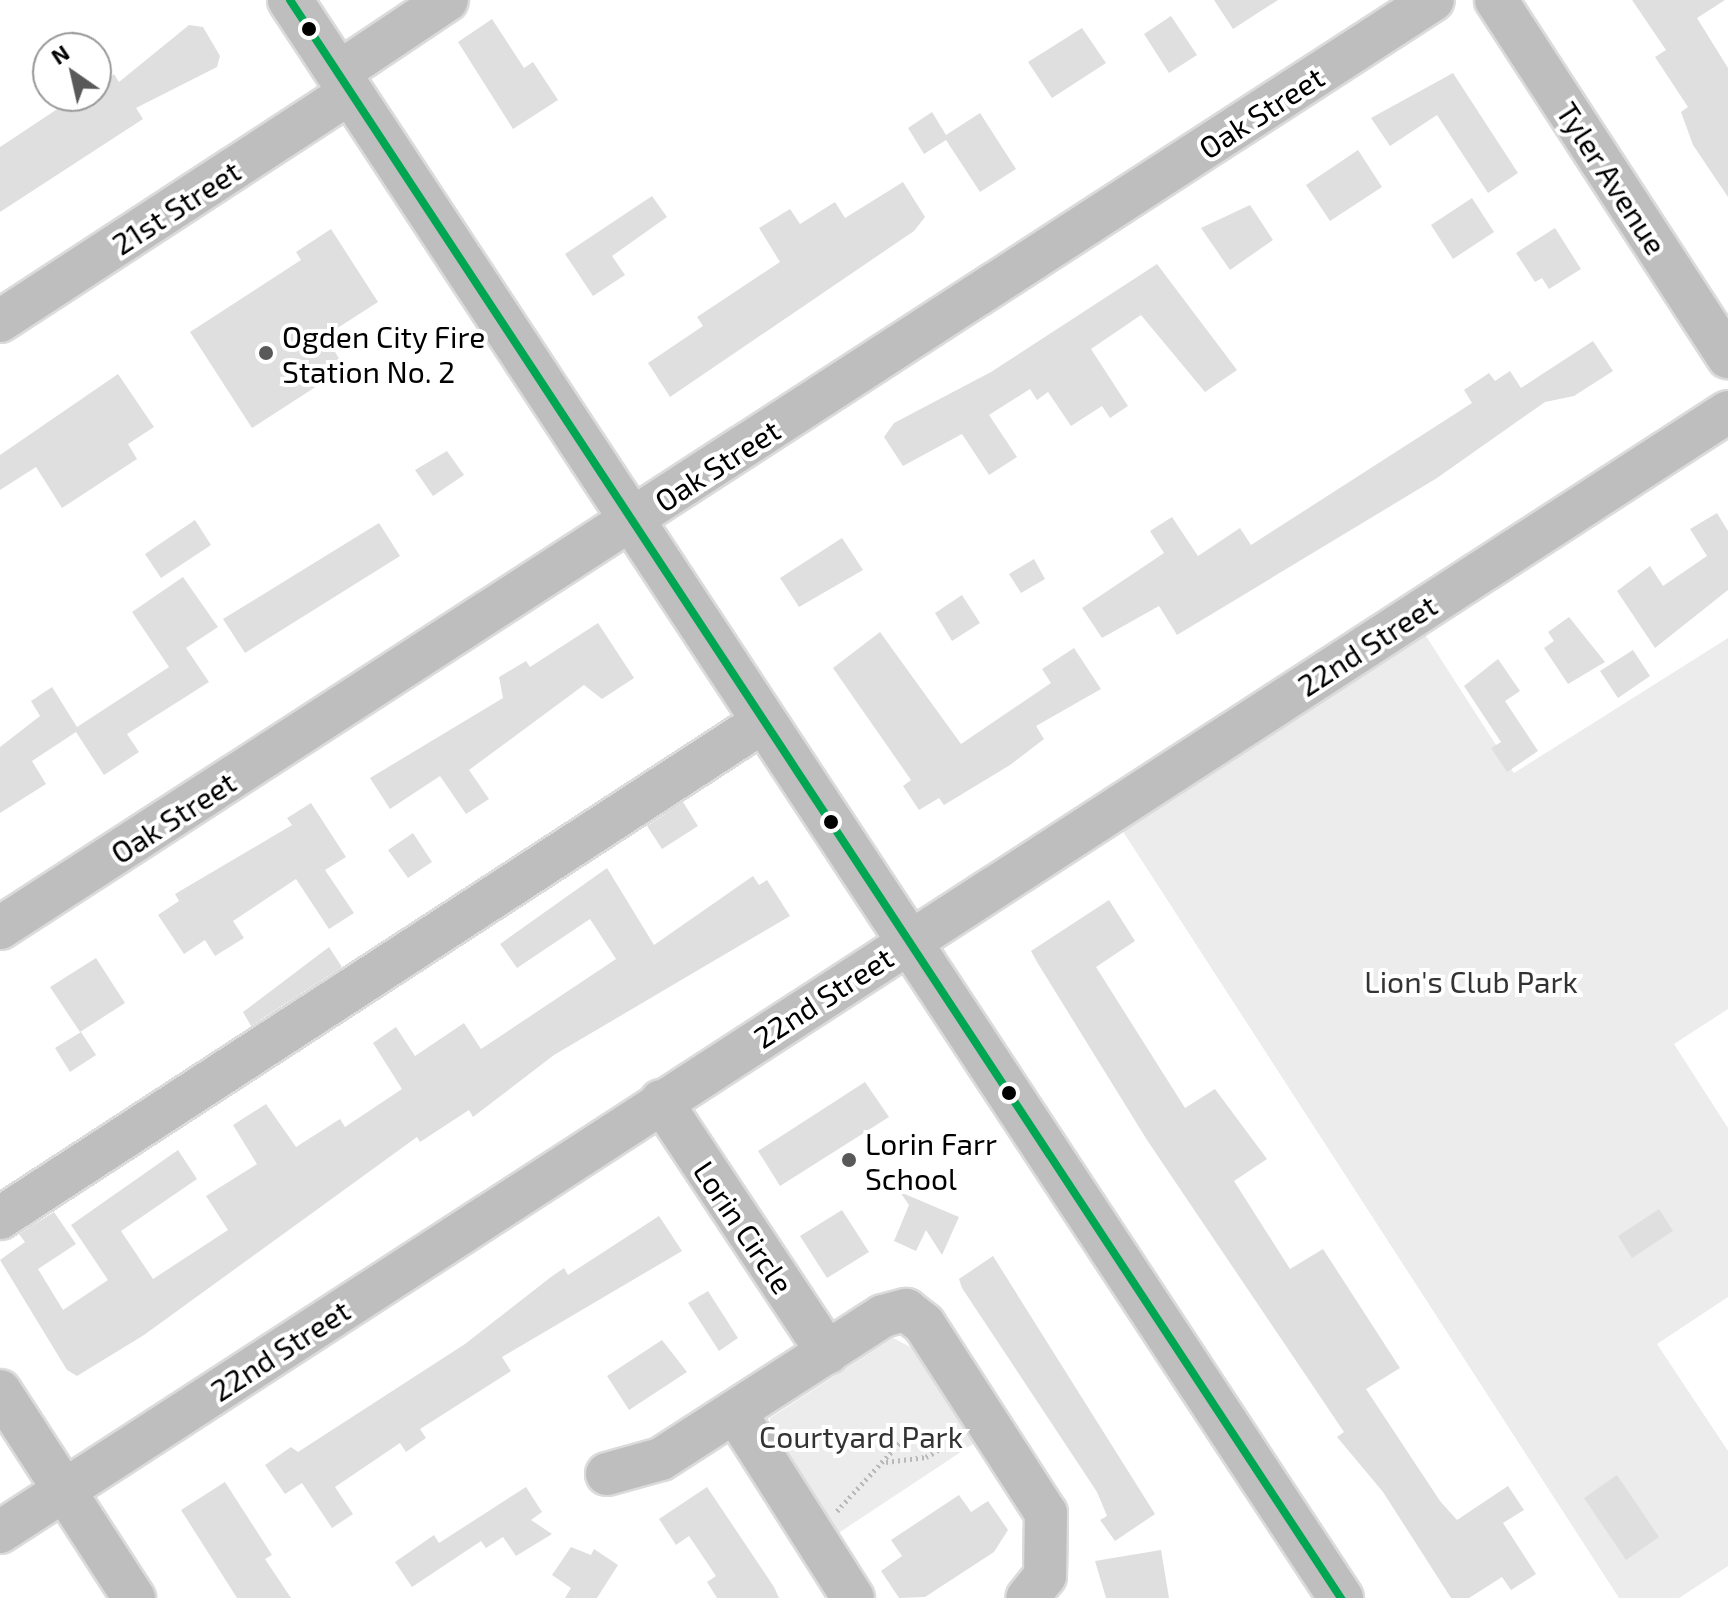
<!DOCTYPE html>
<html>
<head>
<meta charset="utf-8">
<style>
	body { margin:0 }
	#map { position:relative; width:1728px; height:1598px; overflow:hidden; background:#fff; font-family:"Exo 2",sans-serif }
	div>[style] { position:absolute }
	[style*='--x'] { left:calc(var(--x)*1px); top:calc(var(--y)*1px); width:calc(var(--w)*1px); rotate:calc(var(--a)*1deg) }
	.green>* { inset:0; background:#ececec }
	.building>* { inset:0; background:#dfdfdf }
	.path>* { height:5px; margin-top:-2.5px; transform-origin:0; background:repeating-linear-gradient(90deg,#b9b9b9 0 2px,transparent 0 6px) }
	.roads { filter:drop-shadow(2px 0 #dbdbdb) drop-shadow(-2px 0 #dbdbdb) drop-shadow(0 2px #dbdbdb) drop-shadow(0 -2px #dbdbdb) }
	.minor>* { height:42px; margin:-21px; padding:0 21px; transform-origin:21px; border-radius:21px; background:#bebebe }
	.major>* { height:44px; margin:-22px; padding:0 22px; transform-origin:22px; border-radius:22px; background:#bebebe }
	.bus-1>* { height:8px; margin:-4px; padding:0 4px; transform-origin:4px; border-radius:4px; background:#00a651 }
	.dots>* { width:22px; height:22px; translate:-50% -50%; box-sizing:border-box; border:4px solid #fff; border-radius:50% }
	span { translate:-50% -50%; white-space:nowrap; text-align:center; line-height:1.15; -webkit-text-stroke:8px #fff; paint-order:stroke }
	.street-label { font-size:30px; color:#000 }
	.poi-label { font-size:30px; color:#000 }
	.left { translate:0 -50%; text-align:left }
	.park-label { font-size:30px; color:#333 }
	.north { position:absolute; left:32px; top:32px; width:80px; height:80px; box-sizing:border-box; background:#fff; border:2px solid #999; border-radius:50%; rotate:326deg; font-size:22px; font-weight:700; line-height:32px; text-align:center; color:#000 }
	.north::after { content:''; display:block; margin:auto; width:28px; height:36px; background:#595959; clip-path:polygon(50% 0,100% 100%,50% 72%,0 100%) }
</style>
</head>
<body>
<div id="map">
	<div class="green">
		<div style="clip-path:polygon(1424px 633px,1514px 773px,1728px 638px,1728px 1009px,1674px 1044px,1728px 1128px,1728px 1297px,1657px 1344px,1728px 1451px,1728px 1566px,1679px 1598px,1619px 1598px,1122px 830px)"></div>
		<div style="clip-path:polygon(893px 1338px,914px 1349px,976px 1442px,834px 1536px,771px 1432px,770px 1418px)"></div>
	</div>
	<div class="building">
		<div style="clip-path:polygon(1214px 0,1278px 0,1233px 29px)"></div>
		<div style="clip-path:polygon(1632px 0,1725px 0,1697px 18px,1728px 68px,1728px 197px,1693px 145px,1681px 112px,1688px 107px,1655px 57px,1666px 50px)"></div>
		<div style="clip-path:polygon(1171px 16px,1197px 55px,1169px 73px,1144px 34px)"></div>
		<div style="clip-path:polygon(492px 19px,524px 68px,533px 62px,558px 100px,513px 129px,458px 42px)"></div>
		<div style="clip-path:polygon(189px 25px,203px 27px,220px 56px,217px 67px,136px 108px,143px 119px,0 212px,0 147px,77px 96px,96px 96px,96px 86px,114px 74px,119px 82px)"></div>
		<div style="clip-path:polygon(1082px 28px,1106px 63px,1052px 98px,1028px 62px)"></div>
		<div style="clip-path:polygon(1453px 73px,1518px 173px,1488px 193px,1437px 115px,1390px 146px,1371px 118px)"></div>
		<div style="clip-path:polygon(932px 112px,946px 135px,980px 113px,1016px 169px,980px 192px,946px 140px,924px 154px,908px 128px)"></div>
		<div style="clip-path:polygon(1358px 150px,1382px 187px,1330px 221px,1306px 185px)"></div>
		<div style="clip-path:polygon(903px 182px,925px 217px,914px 231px,670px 397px,648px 363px,703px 326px,697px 317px,780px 262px,759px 228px,790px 209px,800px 224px,835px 202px,845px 218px)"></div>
		<div style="clip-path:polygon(652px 196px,667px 217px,612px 256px,625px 275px,593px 296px,565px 254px)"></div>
		<div style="clip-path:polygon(1472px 198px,1494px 232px,1453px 259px,1431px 225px)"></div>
		<div style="clip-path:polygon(1250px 205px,1273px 240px,1230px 270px,1201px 228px)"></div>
		<div style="clip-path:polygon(1555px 228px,1581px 269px,1549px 289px,1542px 278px,1535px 282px,1516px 253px)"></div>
		<div style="clip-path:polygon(331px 229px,378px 302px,325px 336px,345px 368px,252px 428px,190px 332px,301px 260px,296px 252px)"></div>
		<div style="clip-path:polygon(1157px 264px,1237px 370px,1205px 392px,1141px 315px,1091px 349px,1128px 406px,1110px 418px,1102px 406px,1071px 426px,1048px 392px,1037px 400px,1030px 389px,989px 415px,1017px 457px,989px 475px,962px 434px,903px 466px,884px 437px,894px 423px,991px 372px)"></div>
		<div style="clip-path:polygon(1593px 341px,1613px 371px,1574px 396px,1545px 402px,1437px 478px,1177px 635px,1159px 606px,1102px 638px,1082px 608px,1164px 553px,1150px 531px,1172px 517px,1198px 556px,1240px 528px,1251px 545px,1472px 403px,1464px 390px,1489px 373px,1495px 381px,1510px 371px,1521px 388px)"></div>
		<div style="clip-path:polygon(118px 374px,154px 427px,128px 444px,137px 459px,62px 508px,36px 467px,0 490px,0 455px)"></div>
		<div style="clip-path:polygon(447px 451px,464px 475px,433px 496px,415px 470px)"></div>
		<div style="clip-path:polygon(1717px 513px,1728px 531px,1728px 590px,1655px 648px,1617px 591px,1650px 566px,1663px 586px,1707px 556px,1690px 529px)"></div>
		<div style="clip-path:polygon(195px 520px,211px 545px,161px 578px,145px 554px)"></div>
		<div style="clip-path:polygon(379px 523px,400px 556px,245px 653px,223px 619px)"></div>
		<div style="clip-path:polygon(842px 538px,863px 570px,799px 607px,780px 578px)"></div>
		<div style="clip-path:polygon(1034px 559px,1045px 579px,1021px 593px,1009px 574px)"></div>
		<div style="clip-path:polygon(183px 577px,218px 627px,186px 648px,209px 682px,127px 734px,139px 752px,104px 775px,76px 732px,32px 761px,46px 784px,0 813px,0 747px,40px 716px,31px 701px,52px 687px,77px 727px,169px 667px,132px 612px)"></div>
		<div style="clip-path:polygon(962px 595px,980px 623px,952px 641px,935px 613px)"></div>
		<div style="clip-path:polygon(1569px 617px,1605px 662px,1568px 684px,1544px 648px,1554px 641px,1548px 632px)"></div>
		<div style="clip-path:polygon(598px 623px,634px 678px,602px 699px,584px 685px,469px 770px,489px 799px,466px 814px,440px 776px,390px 809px,370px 778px,503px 698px,499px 677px,526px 661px,530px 667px)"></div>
		<div style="clip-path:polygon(880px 632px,961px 744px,1051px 683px,1042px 669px,1074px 648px,1101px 689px,1036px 726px,1044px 739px,1010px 765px,944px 805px,939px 798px,919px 810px,903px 786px,911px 780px,833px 668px)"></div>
		<div style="clip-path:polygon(1633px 650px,1650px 676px,1618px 698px,1600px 671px)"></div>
		<div style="clip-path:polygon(1498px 659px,1520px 691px,1505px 701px,1538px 751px,1507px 772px,1491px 748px,1501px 742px,1464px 686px)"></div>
		<div style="clip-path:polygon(683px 802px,698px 826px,662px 849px,647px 826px)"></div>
		<div style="clip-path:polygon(311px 803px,346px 857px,325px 870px,354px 913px,329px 929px,296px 879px,233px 921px,244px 938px,215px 956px,205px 940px,184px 954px,158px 915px,179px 901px,175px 894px,292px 825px,287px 818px)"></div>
		<div style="clip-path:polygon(413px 833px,432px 862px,408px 878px,388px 850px)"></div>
		<div style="clip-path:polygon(607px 868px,654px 945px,753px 876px,759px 885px,767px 880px,790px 916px,554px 1055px,473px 1117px,469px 1110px,420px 1142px,417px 1137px,144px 1335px,77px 1376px,67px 1370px,0 1260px,25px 1242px,19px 1234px,54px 1212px,76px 1244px,38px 1269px,63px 1310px,108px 1280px,71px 1225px,178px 1150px,197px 1179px,121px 1231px,153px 1279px,228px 1230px,206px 1196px,257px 1164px,233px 1125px,266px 1104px,296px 1147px,340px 1119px,345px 1127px,402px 1089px,373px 1043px,396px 1027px,415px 1056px,464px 1023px,481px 1049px,616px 959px,590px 919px,517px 968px,500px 944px)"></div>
		<div style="clip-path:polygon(1109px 900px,1135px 941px,1096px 967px,1185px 1108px,1215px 1089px,1267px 1159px,1234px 1181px,1290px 1269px,1323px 1249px,1400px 1368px,1366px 1389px,1440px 1501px,1457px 1520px,1508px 1486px,1524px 1510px,1503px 1523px,1536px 1574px,1511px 1590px,1502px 1577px,1469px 1598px,1451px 1598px,1383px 1492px,1337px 1437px,1344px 1432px,1147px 1140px,1037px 962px,1031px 951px)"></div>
		<div style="clip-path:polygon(329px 947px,342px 967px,251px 1026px,243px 1012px)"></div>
		<div style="clip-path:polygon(96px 958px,125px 1003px,80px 1032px,50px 987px)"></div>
		<div style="clip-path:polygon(81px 1032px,96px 1055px,70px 1072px,55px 1048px)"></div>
		<div style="clip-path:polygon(865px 1082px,889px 1117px,780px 1186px,758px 1151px)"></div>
		<div style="clip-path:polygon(900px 1192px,959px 1217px,942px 1255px,926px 1230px,916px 1251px,894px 1241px,909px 1205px)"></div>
		<div style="clip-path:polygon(1659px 1209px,1673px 1231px,1632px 1258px,1618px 1236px)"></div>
		<div style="clip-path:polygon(842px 1210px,869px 1252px,827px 1278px,800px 1236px)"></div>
		<div style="clip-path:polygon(659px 1216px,682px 1251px,502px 1357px,511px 1371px,420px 1429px,426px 1438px,406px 1452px,400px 1443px,335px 1487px,353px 1514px,332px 1528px,302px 1483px,285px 1494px,265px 1465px,291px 1447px,298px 1452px,465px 1344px,551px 1277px,564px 1268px,568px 1275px)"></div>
		<div style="clip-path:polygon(993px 1256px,1155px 1514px,1115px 1541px,1100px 1520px,1107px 1516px,1097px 1492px,962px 1288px,959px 1279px)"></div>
		<div style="clip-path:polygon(708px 1291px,738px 1338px,719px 1351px,688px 1303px)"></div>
		<div style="clip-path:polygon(662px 1340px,687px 1372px,629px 1410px,607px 1376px)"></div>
		<div style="clip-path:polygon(1617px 1475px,1659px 1537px,1626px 1560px,1584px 1498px)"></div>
		<div style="clip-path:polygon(225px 1482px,272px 1555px,265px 1559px,291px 1598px,237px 1598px,181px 1510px)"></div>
		<div style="clip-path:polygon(526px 1487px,542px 1512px,531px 1520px,552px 1534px,516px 1556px,503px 1537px,486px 1548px,481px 1541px,412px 1587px,395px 1562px,434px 1535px,439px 1543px)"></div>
		<div style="clip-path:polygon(707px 1487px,774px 1587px,779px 1598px,717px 1598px,707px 1582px,716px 1576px,689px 1536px,676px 1545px,659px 1519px)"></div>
		<div style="clip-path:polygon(959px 1495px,971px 1512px,988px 1501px,1008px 1530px,994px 1552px,925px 1597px,899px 1598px,881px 1571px,902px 1556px,891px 1540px)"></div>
		<div style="clip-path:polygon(571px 1547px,591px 1555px,594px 1549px,618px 1565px,597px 1598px,565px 1598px,571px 1588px,552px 1575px)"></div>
		<div style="clip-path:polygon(1161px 1550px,1169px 1598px,1106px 1598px,1095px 1561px)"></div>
	</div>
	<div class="path">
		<div style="--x:886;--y:1462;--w:40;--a:-7.1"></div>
		<div style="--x:926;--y:1457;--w:38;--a:-30"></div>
		<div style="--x:837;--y:1511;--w:98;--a:-47.5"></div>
	</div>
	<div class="roads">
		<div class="minor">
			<div style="--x:1496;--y:0;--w:426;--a:57"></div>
			<div style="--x:338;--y:73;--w:131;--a:-33.8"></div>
			<div style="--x:0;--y:321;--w:419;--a:-33.1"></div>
			<div style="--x:0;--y:928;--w:1707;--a:-32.93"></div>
			<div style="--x:661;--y:1101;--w:302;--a:56.5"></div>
			<div style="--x:0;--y:1218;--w:911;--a:-33.04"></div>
			<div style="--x:0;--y:1391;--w:247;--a:57.1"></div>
			<div style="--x:735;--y:1412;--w:220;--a:57.6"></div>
			<div style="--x:607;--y:1474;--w:56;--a:-15.5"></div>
			<div style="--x:661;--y:1459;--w:264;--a:-32.8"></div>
			<div style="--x:883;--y:1316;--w:24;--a:-15"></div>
			<div style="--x:906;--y:1310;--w:23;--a:38"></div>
			<div style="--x:924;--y:1324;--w:225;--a:57.2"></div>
			<div style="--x:1046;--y:1513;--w:63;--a:90.9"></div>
			<div style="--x:1045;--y:1576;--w:28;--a:129"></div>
			<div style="--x:0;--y:1532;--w:2059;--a:-32.95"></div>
		</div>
		<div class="major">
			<div style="--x:290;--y:0;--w:1913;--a:56.67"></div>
		</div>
	</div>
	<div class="bus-1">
		<div style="--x:290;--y:0;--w:1913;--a:56.67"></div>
	</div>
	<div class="dots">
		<div style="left:309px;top:29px;background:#000"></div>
		<div style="left:266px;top:353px;background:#595959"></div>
		<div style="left:831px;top:822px;background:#000"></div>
		<div style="left:1009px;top:1093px;background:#000"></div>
		<div style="left:849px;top:1160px;background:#595959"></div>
	</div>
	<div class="street-label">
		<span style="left:1261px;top:112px;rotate:-33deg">Oak Street</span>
		<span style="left:1612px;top:178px;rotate:57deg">Tyler Avenue</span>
		<span style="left:176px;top:207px;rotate:-33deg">21st Street</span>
		<span style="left:717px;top:465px;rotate:-33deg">Oak Street</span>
		<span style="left:1367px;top:645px;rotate:-33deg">22nd Street</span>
		<span style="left:173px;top:817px;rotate:-33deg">Oak Street</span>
		<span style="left:823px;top:997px;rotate:-33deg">22nd Street</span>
		<span style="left:744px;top:1227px;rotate:56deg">Lorin Circle</span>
		<span style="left:280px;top:1350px;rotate:-33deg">22nd Street</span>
	</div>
	<div class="poi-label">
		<span class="left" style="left:282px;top:353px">Ogden City Fire<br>Station No. 2</span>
		<span class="left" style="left:865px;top:1160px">Lorin Farr<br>School</span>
	</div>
	<div class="park-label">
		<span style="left:1471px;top:981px">Lion's Club Park</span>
		<span style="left:861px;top:1436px">Courtyard Park</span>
	</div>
	<div class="north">N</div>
</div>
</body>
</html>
